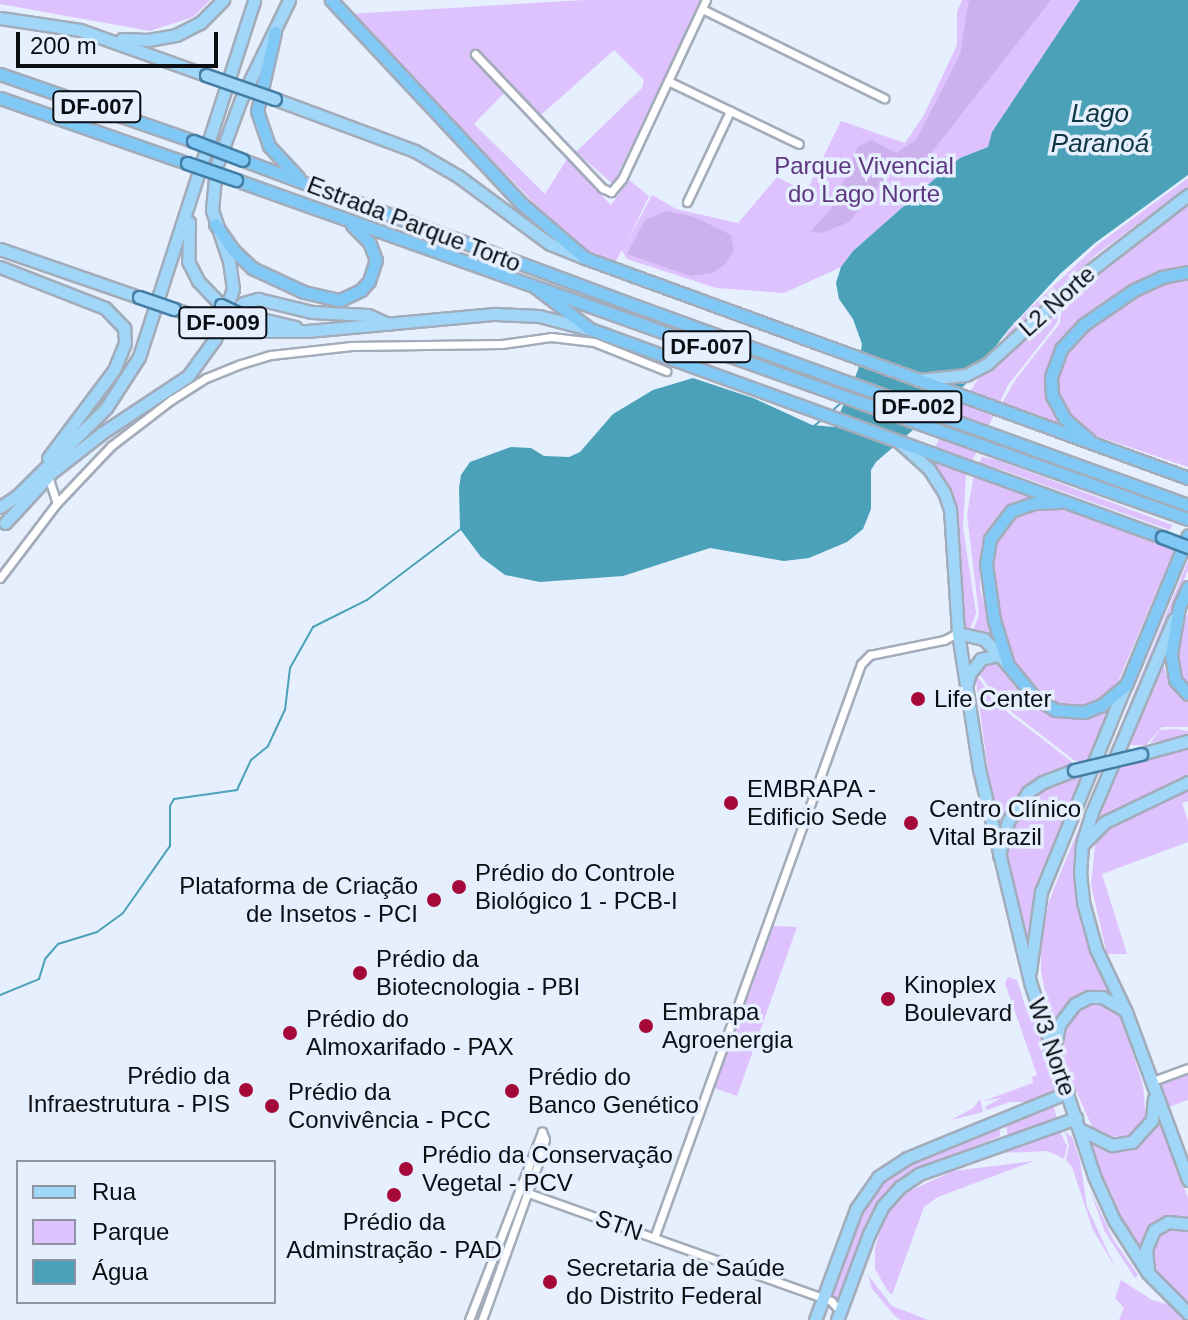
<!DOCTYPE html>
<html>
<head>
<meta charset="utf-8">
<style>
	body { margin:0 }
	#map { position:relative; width:1188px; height:1320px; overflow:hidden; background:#e6effe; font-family:Helvetica,sans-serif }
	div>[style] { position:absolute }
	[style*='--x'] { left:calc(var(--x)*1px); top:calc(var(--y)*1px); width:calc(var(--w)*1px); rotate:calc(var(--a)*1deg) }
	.green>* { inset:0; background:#dec2fd }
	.forest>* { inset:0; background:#cdb1ec }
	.water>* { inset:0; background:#4ba1b7 }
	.stream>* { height:2px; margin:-1px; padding:0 1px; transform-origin:1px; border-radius:1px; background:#4ba1b7 }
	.roads { filter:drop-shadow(2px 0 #a3acba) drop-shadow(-2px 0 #a3acba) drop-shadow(0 2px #a3acba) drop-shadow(0 -2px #a3acba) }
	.minor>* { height:7px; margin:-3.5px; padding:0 3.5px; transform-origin:3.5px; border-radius:3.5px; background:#fff }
	.primary>* { height:11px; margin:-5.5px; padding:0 5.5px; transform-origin:5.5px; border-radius:5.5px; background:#a0d6f8 }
	.trunk>* { height:11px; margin:-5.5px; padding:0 5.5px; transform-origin:5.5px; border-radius:5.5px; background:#80c8f6 }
	.bridges { filter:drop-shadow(2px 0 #437da4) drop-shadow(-2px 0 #437da4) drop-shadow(0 2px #437da4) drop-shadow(0 -2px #437da4) }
	.primary-bridge>* { height:11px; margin:-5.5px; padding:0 5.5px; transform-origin:5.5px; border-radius:5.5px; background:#a0d6f8 }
	.trunk-bridge>* { height:11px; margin:-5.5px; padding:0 5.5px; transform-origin:5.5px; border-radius:5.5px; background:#80c8f6 }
	.dots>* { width:22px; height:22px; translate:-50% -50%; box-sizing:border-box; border:4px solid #e6effe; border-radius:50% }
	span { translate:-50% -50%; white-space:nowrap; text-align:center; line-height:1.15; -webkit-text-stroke:7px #e6effe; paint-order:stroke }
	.shield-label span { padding:2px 6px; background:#e6effe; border:2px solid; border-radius:6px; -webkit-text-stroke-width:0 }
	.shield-label { font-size:22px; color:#0a0d12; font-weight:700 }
	.park-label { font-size:24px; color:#5d377e }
	.street-label { font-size:24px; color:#0a0d12 }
	.poi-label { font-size:24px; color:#0a0d12 }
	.left { translate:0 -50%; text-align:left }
	.right { translate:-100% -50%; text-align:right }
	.water-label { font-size:26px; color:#0d3640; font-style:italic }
	.legend { position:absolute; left:16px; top:1160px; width:260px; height:144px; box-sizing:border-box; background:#e6effe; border:2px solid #8e95a0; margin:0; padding:10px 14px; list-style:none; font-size:24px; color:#0a0d12 }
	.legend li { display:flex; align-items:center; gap:16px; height:40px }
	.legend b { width:40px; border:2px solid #8e95a0 }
	.scale { position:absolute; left:16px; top:32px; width:202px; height:36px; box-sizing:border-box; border:4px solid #0a0d12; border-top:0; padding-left:10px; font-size:24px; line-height:28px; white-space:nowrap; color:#0a0d12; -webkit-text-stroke:6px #e6effe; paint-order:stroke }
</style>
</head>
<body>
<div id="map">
	<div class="green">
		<div style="clip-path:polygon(0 0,210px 0,193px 17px,150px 31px,0 4px)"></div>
		<div style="clip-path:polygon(584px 0,702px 0,613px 184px,576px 152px,642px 88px,644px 80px,614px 50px,541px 115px,512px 85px,474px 124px,545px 194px,567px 159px,611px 205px,629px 180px,649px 196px,628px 240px,652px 195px,676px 209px,738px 223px,777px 177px,806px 192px,841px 121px,905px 143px,924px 115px,957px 45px,957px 12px,962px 0,1080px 0,992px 132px,988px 147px,960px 158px,938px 176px,853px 251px,841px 267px,784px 293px,716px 288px,627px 259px,622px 250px,614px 264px,580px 250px,349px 14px)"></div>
		<div style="clip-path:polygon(1188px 178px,1188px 187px,1097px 254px,1003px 340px,1017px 345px,1060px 304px,1057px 323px,1008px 385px,966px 474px,963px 528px,976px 613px,969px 632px,964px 631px,958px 528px,953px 507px,925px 462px,1008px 332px,1028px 310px,1097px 245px)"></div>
		<div style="clip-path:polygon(1188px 201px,1188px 268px,1128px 288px,1109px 299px,1082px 320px,1055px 349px,1047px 370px,1046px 389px,1050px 408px,1060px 424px,1002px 403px,1016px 379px,1060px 323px,1062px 302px)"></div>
		<div style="clip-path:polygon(1188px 277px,1188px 467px,1088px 433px,1070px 421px,1056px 395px,1056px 372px,1063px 355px,1087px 329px,1137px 293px)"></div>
		<div style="clip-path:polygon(982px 457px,997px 460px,1172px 525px,1170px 530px,997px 468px,992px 484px,1029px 497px,999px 514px,981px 545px,980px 588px,995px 645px,972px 633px,979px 615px,967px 515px,973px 479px)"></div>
		<div style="clip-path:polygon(1056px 507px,1174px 550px,1118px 682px,1100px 700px,1077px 707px,1049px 701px,1037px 694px,1020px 672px,999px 627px,989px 572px,994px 537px,1012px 517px,1029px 508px)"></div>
		<div style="clip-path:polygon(1188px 561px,1188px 570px,1075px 845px,1074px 881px,1081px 924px,1090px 951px,1116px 998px,1077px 998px,1062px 1011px,1053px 1034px,1041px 971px,1041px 940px,1049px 901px)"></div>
		<div style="clip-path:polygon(1188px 613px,1188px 690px,1177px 676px,1173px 652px)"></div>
		<div style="clip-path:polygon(995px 661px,1017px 690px,1035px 705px,1063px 717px,1080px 717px,1119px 693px,1036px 896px,1027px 946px,1006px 853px,1011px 824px,1036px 790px,1079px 774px,1084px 761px,1075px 761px,1000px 703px,976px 669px,979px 665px)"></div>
		<div style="clip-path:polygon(1163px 663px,1169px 684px,1188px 702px,1188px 727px,1162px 727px,1146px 745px,1130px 745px)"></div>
		<div style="clip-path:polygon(975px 673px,998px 705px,1076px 765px,1048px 772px,1027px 786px,1012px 801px,999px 829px,991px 794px)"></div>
		<div style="clip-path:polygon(1175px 729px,1188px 731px,1188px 736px,1150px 743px,1160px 730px)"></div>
		<div style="clip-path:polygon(1188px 746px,1188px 777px,1098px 821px,1122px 762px)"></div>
		<div style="clip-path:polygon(1188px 787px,1188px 801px,1182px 803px,1188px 821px,1188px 842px,1102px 874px,1127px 954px,1107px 954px,1091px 885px,1096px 837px,1116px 821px)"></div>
		<div style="clip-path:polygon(772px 926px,797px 927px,737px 1096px,714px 1088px)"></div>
		<div style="clip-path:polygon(1008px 977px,1017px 980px,1027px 1011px,1034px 1022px,1038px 1020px,1057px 1084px,1054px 1091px,1028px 1102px,1010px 1102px,987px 1110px,985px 1107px,1001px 1098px,983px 1101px,1033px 1083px,1032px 1077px,1037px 1075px,1005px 983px)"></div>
		<div style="clip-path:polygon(1087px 1002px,1101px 1002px,1119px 1011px,1143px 1085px,1146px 1120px,1136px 1132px,1123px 1137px,1103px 1136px,1093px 1129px,1063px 1061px,1061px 1033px,1071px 1011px)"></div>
		<div style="clip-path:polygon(1188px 1072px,1188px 1100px,1169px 1107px,1160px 1083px)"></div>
		<div style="clip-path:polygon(980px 1099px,983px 1112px,951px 1120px,973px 1108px)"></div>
		<div style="clip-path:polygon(1054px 1107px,1057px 1119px,1008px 1137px,1006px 1125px)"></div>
		<div style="clip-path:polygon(1158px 1114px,1188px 1198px,1188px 1220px,1170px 1218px,1153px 1224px,1145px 1234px,1140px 1254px,1102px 1182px,1088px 1139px,1109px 1149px,1134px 1145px,1148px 1136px)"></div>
		<div style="clip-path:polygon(995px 1129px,1000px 1130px,1000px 1136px,915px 1171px,887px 1192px,868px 1222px,839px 1300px,828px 1297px,859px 1213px,880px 1183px,917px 1158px)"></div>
		<div style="clip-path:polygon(1060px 1132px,1067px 1146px,1064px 1159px,1048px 1151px,1003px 1153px)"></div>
		<div style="clip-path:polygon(1065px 1132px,1072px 1137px,1080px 1160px,1087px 1207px,1115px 1267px,1093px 1230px,1072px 1167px,1066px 1160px,1069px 1146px)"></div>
		<div style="clip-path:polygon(1034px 1161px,938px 1197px,924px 1207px,892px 1295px,887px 1290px,875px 1269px,875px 1249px,882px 1222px,897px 1200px,885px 1215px,876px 1233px,885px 1212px,904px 1191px,925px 1179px,950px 1170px,918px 1184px,903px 1194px,953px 1171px)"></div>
		<div style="clip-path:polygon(1090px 1190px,1113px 1239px,1138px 1275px,1135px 1278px,1105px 1232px)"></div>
		<div style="clip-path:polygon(1166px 1227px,1188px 1229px,1188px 1307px,1166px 1285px,1149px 1259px,1151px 1240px)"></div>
		<div style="clip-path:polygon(868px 1275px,892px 1306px,928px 1320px,901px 1320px,895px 1316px,872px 1289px)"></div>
		<div style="clip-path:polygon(1121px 1280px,1152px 1300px,1170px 1305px,1187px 1320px,1119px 1320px,1124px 1308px,1115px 1298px)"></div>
	</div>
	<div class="forest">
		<div style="clip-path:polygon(969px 0,1051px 0,931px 153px,906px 173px,888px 175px,849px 222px,822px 233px,811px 231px,832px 208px,858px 147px,872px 140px,896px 153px,916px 140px,960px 55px)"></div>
		<div style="clip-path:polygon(666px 211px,695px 217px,731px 235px,734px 250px,725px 264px,713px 273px,691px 276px,627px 254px,645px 220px)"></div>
	</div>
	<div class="water">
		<div style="clip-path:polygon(1080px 0,1188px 0,1188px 175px,1095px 243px,1060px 274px,1009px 329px,966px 384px,876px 462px,871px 470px,871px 509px,863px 529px,847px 542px,809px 558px,784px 561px,710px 548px,623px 576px,540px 582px,505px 575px,481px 557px,460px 529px,459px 488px,461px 475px,470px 462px,511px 447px,531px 448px,544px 456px,569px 457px,580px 452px,613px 414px,653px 390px,693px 378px,753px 398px,812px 425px,834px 427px,858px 370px,862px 344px,853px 319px,839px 299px,836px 283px,841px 267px,853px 251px,938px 176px,960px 158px,988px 147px,992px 132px)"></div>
	</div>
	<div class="stream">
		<div style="--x:832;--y:411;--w:13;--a:-42"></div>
		<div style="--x:814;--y:426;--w:13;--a:-39"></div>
		<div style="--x:0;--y:995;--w:42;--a:-22.3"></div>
		<div style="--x:39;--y:979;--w:21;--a:-73"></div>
		<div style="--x:45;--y:959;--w:20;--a:-49"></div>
		<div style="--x:58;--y:944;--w:41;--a:-17.1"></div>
		<div style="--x:97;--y:932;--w:32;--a:-36"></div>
		<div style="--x:123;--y:913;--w:82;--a:-55"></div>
		<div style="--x:170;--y:846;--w:40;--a:-90"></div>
		<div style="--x:170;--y:806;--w:8;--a:-60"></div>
		<div style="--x:174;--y:799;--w:64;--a:-8.1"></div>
		<div style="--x:237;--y:790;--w:33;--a:-65"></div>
		<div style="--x:251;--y:760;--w:22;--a:-39"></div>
		<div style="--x:268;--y:746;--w:40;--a:-65"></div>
		<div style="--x:285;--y:710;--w:42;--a:-83.2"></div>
		<div style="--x:290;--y:668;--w:47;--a:-60.7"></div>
		<div style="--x:313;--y:627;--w:60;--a:-26.6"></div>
		<div style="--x:367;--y:600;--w:118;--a:-37.1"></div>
	</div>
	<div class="roads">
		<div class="minor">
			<div style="--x:702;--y:9;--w:203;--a:26.1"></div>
			<div style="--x:475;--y:54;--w:185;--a:46.5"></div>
			<div style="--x:602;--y:188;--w:10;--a:24"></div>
			<div style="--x:611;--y:192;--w:17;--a:-50"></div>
			<div style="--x:622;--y:179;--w:198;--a:-64.9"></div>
			<div style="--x:668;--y:81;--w:145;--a:25.7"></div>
			<div style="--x:687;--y:202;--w:101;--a:-64.7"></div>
			<div style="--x:48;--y:476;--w:28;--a:72"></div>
			<div style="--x:0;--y:578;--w:94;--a:-52.8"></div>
			<div style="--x:57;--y:503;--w:79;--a:-46.5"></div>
			<div style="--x:111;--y:446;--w:76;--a:-37.5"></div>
			<div style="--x:171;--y:400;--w:41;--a:-32.2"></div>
			<div style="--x:206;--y:378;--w:38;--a:-22"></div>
			<div style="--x:241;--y:364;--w:31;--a:-17"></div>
			<div style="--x:271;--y:355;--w:81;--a:-6.4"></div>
			<div style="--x:351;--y:346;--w:151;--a:-0.8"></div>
			<div style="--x:502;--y:344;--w:49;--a:-8.1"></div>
			<div style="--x:551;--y:337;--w:43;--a:6.6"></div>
			<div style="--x:594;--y:342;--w:78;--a:21.9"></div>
			<div style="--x:1150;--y:1082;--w:40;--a:-20.2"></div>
			<div style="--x:528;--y:1193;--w:322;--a:19.6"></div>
			<div style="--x:831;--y:1301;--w:13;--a:48"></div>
			<div style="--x:654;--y:1238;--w:610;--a:-70.17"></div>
			<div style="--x:861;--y:664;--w:13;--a:-45"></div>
			<div style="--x:870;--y:655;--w:76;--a:-11.5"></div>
			<div style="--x:944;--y:640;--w:16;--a:-27"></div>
			<div style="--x:469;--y:1320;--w:202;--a:-68.8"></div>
			<div style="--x:482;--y:1320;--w:178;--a:-70.3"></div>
			<div style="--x:542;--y:1152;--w:13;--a:-77"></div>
			<div style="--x:545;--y:1139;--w:8;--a:-113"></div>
		</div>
		<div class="primary">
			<div style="--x:0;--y:18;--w:81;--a:8.5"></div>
			<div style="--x:80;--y:30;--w:134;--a:19.7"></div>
			<div style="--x:122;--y:39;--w:26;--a:2"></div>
			<div style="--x:148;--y:40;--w:28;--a:-10"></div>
			<div style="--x:176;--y:35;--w:27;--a:-27"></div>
			<div style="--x:200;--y:23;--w:33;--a:-45"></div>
			<div style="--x:275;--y:99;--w:149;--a:20.4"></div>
			<div style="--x:415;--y:151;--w:50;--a:30.2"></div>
			<div style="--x:458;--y:176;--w:114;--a:36.5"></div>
			<div style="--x:550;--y:244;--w:38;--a:22"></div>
			<div style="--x:189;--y:222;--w:39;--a:91"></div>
			<div style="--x:188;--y:261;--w:22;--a:63"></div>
			<div style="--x:198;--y:281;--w:33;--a:46"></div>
			<div style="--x:0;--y:249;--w:147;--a:19.1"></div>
			<div style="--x:0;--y:267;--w:113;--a:21.3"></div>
			<div style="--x:105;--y:308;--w:28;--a:46"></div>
			<div style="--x:124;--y:328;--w:15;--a:86"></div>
			<div style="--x:125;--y:343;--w:29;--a:112"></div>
			<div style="--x:114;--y:370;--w:110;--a:126.9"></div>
			<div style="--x:174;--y:309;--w:39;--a:18"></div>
			<div style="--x:240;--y:314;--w:57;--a:13.3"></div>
			<div style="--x:227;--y:317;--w:21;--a:-41"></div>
			<div style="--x:243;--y:303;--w:16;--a:-15"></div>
			<div style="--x:258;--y:299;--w:56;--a:13.5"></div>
			<div style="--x:312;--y:312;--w:56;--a:3.1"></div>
			<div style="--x:368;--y:315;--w:22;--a:24"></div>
			<div style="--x:233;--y:326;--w:27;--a:10"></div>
			<div style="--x:260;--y:331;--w:47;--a:0"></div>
			<div style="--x:307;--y:331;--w:189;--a:-5.2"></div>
			<div style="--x:495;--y:314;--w:44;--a:2.6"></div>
			<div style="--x:539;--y:316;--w:52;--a:14.6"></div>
			<div style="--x:918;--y:380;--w:48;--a:-5.9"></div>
			<div style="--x:966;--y:375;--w:24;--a:-28"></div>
			<div style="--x:987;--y:364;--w:135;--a:-42.3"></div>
			<div style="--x:1087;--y:273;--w:128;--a:-37.7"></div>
			<div style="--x:899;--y:442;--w:40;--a:42"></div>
			<div style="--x:929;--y:469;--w:27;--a:57"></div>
			<div style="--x:944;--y:492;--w:18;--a:71"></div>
			<div style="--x:950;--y:509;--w:124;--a:86.3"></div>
			<div style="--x:958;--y:633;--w:138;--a:81.2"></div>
			<div style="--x:979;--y:769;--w:219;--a:76.5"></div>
			<div style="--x:1030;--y:982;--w:204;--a:71.7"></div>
			<div style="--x:1094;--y:1176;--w:48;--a:65.6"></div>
			<div style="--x:1114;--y:1220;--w:63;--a:57.3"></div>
			<div style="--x:1148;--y:1273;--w:57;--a:45"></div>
			<div style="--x:0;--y:507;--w:20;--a:-33"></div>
			<div style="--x:17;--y:496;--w:125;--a:-44.7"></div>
			<div style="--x:106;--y:408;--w:61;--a:-57.1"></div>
			<div style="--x:139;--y:357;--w:375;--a:-72.1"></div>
			<div style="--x:5;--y:523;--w:68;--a:-47.4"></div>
			<div style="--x:51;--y:473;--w:65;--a:-38.1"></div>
			<div style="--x:102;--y:433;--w:103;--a:-33.5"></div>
			<div style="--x:188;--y:376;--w:46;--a:-53.9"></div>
			<div style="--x:215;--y:339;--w:53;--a:-70.2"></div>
			<div style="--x:233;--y:289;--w:28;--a:-98"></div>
			<div style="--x:229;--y:261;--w:54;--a:-108.4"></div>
			<div style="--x:212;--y:210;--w:43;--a:-84.7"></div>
			<div style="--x:216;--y:167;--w:72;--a:-69.8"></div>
			<div style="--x:241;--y:99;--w:110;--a:-64.1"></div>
			<div style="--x:1174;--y:619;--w:213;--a:113"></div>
			<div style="--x:1091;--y:815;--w:31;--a:107"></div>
			<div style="--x:1082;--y:845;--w:27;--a:94"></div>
			<div style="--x:1080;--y:872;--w:30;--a:84"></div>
			<div style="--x:1083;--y:902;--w:49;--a:74.5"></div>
			<div style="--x:1096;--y:949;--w:70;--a:64.5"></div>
			<div style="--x:1126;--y:1012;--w:179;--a:69.7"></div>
			<div style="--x:958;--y:633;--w:27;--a:13"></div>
			<div style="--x:984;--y:639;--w:35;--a:47"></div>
			<div style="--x:967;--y:683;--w:10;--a:-73"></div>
			<div style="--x:970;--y:673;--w:18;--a:-52"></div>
			<div style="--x:981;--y:659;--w:18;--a:-13"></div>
			<div style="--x:1141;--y:754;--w:49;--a:-15.5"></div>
			<div style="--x:1085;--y:842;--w:28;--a:-45"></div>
			<div style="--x:1105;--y:822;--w:92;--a:-25.7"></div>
			<div style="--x:999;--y:855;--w:35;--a:-75"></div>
			<div style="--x:1008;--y:821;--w:35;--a:-55"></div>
			<div style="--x:1028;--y:792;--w:18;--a:-34"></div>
			<div style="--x:1043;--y:782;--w:33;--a:-21"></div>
			<div style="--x:1030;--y:971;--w:80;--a:-82.1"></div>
			<div style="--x:1041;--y:892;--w:222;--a:-67.8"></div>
			<div style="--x:1054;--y:1051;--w:26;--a:-79"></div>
			<div style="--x:1059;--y:1025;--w:26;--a:-53"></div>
			<div style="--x:1075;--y:1004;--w:16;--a:-27"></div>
			<div style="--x:1089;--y:997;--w:13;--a:0"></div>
			<div style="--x:1102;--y:997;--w:24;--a:30"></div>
			<div style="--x:1079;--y:1129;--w:37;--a:26"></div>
			<div style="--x:1112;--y:1145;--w:20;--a:-9"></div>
			<div style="--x:1132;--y:1142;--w:30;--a:-48"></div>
			<div style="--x:1152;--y:1120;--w:21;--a:-85"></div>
			<div style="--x:1148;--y:1271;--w:22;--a:-95"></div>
			<div style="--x:1146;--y:1249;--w:21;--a:-67"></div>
			<div style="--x:1154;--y:1230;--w:16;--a:-30"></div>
			<div style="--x:1168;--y:1222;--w:20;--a:6"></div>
			<div style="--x:815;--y:1320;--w:118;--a:-69.7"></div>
			<div style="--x:856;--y:1209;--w:39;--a:-55"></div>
			<div style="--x:878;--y:1177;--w:35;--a:-33"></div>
			<div style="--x:907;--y:1158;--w:174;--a:-22.3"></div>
			<div style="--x:837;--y:1320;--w:92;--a:-69.6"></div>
			<div style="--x:869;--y:1234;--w:30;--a:-64"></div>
			<div style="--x:882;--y:1207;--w:27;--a:-48"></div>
			<div style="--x:900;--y:1187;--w:23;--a:-34"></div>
			<div style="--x:919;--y:1174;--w:167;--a:-19.6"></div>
		</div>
		<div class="trunk">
			<div style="--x:331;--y:0;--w:279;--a:46.9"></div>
			<div style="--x:522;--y:204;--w:83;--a:40.6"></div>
			<div style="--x:585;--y:258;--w:642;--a:20.04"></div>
			<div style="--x:275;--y:32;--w:81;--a:102.8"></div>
			<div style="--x:257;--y:111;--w:37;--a:71"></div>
			<div style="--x:269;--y:146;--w:42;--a:46.9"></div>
			<div style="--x:0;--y:74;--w:204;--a:19.1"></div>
			<div style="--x:0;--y:98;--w:198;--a:19.2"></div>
			<div style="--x:243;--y:160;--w:404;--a:20.4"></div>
			<div style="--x:622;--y:301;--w:602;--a:19.82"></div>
			<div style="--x:236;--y:180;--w:1011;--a:19.6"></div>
			<div style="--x:215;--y:224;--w:32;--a:55"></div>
			<div style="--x:233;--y:250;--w:26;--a:43"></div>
			<div style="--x:252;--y:268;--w:57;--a:24.8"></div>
			<div style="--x:304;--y:292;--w:37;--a:13"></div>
			<div style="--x:340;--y:300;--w:23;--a:-25"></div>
			<div style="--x:361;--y:290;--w:12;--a:-48"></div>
			<div style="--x:369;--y:281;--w:22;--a:-72"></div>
			<div style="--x:376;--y:260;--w:19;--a:-111"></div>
			<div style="--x:369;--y:242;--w:24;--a:-135"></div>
			<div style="--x:535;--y:287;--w:69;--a:37.4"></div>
			<div style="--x:590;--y:329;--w:609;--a:19.98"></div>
			<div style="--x:1089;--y:440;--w:32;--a:-139"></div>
			<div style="--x:1065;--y:419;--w:26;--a:-119"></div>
			<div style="--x:1052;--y:396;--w:19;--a:-93"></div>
			<div style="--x:1051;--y:377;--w:30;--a:-70"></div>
			<div style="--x:1061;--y:349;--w:33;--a:-47"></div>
			<div style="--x:1083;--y:325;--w:62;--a:-34.5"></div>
			<div style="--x:1134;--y:290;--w:31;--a:-25"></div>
			<div style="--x:1162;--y:277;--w:26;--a:-11"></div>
			<div style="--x:1060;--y:502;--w:26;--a:178"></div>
			<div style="--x:1034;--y:503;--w:24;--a:161"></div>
			<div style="--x:1011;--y:511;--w:35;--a:127"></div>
			<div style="--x:990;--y:539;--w:25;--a:99"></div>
			<div style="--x:986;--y:564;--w:57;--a:81.9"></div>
			<div style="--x:994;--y:620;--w:47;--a:72.7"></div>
			<div style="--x:1008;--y:665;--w:40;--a:51"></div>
			<div style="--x:1033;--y:696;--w:26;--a:32"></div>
			<div style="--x:1055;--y:710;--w:29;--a:4"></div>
			<div style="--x:1084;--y:712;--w:19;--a:-21"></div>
			<div style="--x:1102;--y:705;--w:31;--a:-40"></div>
			<div style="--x:1126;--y:685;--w:162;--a:-67.5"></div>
			<div style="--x:1188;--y:587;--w:22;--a:114"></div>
			<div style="--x:1179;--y:607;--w:48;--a:99.7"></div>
			<div style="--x:1171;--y:654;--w:26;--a:81"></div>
			<div style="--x:1175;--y:680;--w:19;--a:47"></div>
		</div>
	</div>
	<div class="bridges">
		<div class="primary-bridge">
			<div style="--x:206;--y:75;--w:73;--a:19.2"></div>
			<div style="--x:139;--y:297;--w:37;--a:19"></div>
			<div style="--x:221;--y:305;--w:21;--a:25"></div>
			<div style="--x:211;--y:321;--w:23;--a:13"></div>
			<div style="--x:1074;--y:770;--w:69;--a:-13.4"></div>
		</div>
		<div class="trunk-bridge">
			<div style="--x:193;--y:141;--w:53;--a:20.8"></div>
			<div style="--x:187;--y:163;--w:52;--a:19.1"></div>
			<div style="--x:1162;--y:537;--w:28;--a:21"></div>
		</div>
	</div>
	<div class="dots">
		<div style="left:918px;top:699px;background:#a5093a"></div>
		<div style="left:731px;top:803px;background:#a5093a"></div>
		<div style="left:911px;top:823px;background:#a5093a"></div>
		<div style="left:459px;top:887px;background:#a5093a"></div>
		<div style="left:434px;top:900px;background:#a5093a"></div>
		<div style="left:360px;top:973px;background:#a5093a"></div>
		<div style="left:888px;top:999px;background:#a5093a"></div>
		<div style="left:646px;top:1026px;background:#a5093a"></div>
		<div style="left:290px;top:1033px;background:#a5093a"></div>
		<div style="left:246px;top:1090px;background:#a5093a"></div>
		<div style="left:512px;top:1091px;background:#a5093a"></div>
		<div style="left:272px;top:1106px;background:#a5093a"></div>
		<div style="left:406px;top:1169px;background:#a5093a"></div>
		<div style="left:394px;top:1195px;background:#a5093a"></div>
		<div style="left:550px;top:1282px;background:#a5093a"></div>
	</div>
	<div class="shield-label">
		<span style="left:97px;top:107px">DF-007</span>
		<span style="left:223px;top:323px">DF-009</span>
		<span style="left:707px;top:347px">DF-007</span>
		<span style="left:918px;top:407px">DF-002</span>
	</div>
	<div class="park-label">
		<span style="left:864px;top:180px">Parque Vivencial<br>do Lago Norte</span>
	</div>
	<div class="street-label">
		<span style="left:414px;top:224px;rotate:21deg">Estrada Parque Torto</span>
		<span style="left:1057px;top:301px;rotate:-42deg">L2 Norte</span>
		<span style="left:1052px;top:1047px;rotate:71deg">W3 Norte</span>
		<span style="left:619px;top:1225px;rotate:20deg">STN</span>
	</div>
	<div class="poi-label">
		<span class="left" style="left:934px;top:699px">Life Center</span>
		<span class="left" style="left:747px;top:803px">EMBRAPA -<br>Edificio Sede</span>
		<span class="left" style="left:929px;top:823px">Centro Clínico<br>Vital Brazil</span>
		<span class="left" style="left:475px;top:887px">Prédio do Controle<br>Biológico 1 - PCB-I</span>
		<span class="right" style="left:418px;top:900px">Plataforma de Criação<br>de Insetos - PCI</span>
		<span class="left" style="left:376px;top:973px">Prédio da<br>Biotecnologia - PBI</span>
		<span class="left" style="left:904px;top:999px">Kinoplex<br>Boulevard</span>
		<span class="left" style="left:662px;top:1026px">Embrapa<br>Agroenergia</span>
		<span class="left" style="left:306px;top:1033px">Prédio do<br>Almoxarifado - PAX</span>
		<span class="right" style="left:230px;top:1090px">Prédio da<br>Infraestrutura - PIS</span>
		<span class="left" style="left:528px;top:1091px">Prédio do<br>Banco Genético</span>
		<span class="left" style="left:288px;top:1106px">Prédio da<br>Convivência - PCC</span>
		<span class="left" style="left:422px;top:1169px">Prédio da Conservação<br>Vegetal - PCV</span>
		<span style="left:394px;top:1236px">Prédio da<br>Adminstração - PAD</span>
		<span class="left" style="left:566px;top:1282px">Secretaria de Saúde<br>do Distrito Federal</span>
	</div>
	<div class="water-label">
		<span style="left:1100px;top:129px">Lago<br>Paranoá</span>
	</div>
	<ul class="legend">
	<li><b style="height:10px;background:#a0d6f8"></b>Rua</li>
	<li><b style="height:22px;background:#dec2fd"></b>Parque</li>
	<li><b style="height:22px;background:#4ba1b7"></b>Água</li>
	</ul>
	<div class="scale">200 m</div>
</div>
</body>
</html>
